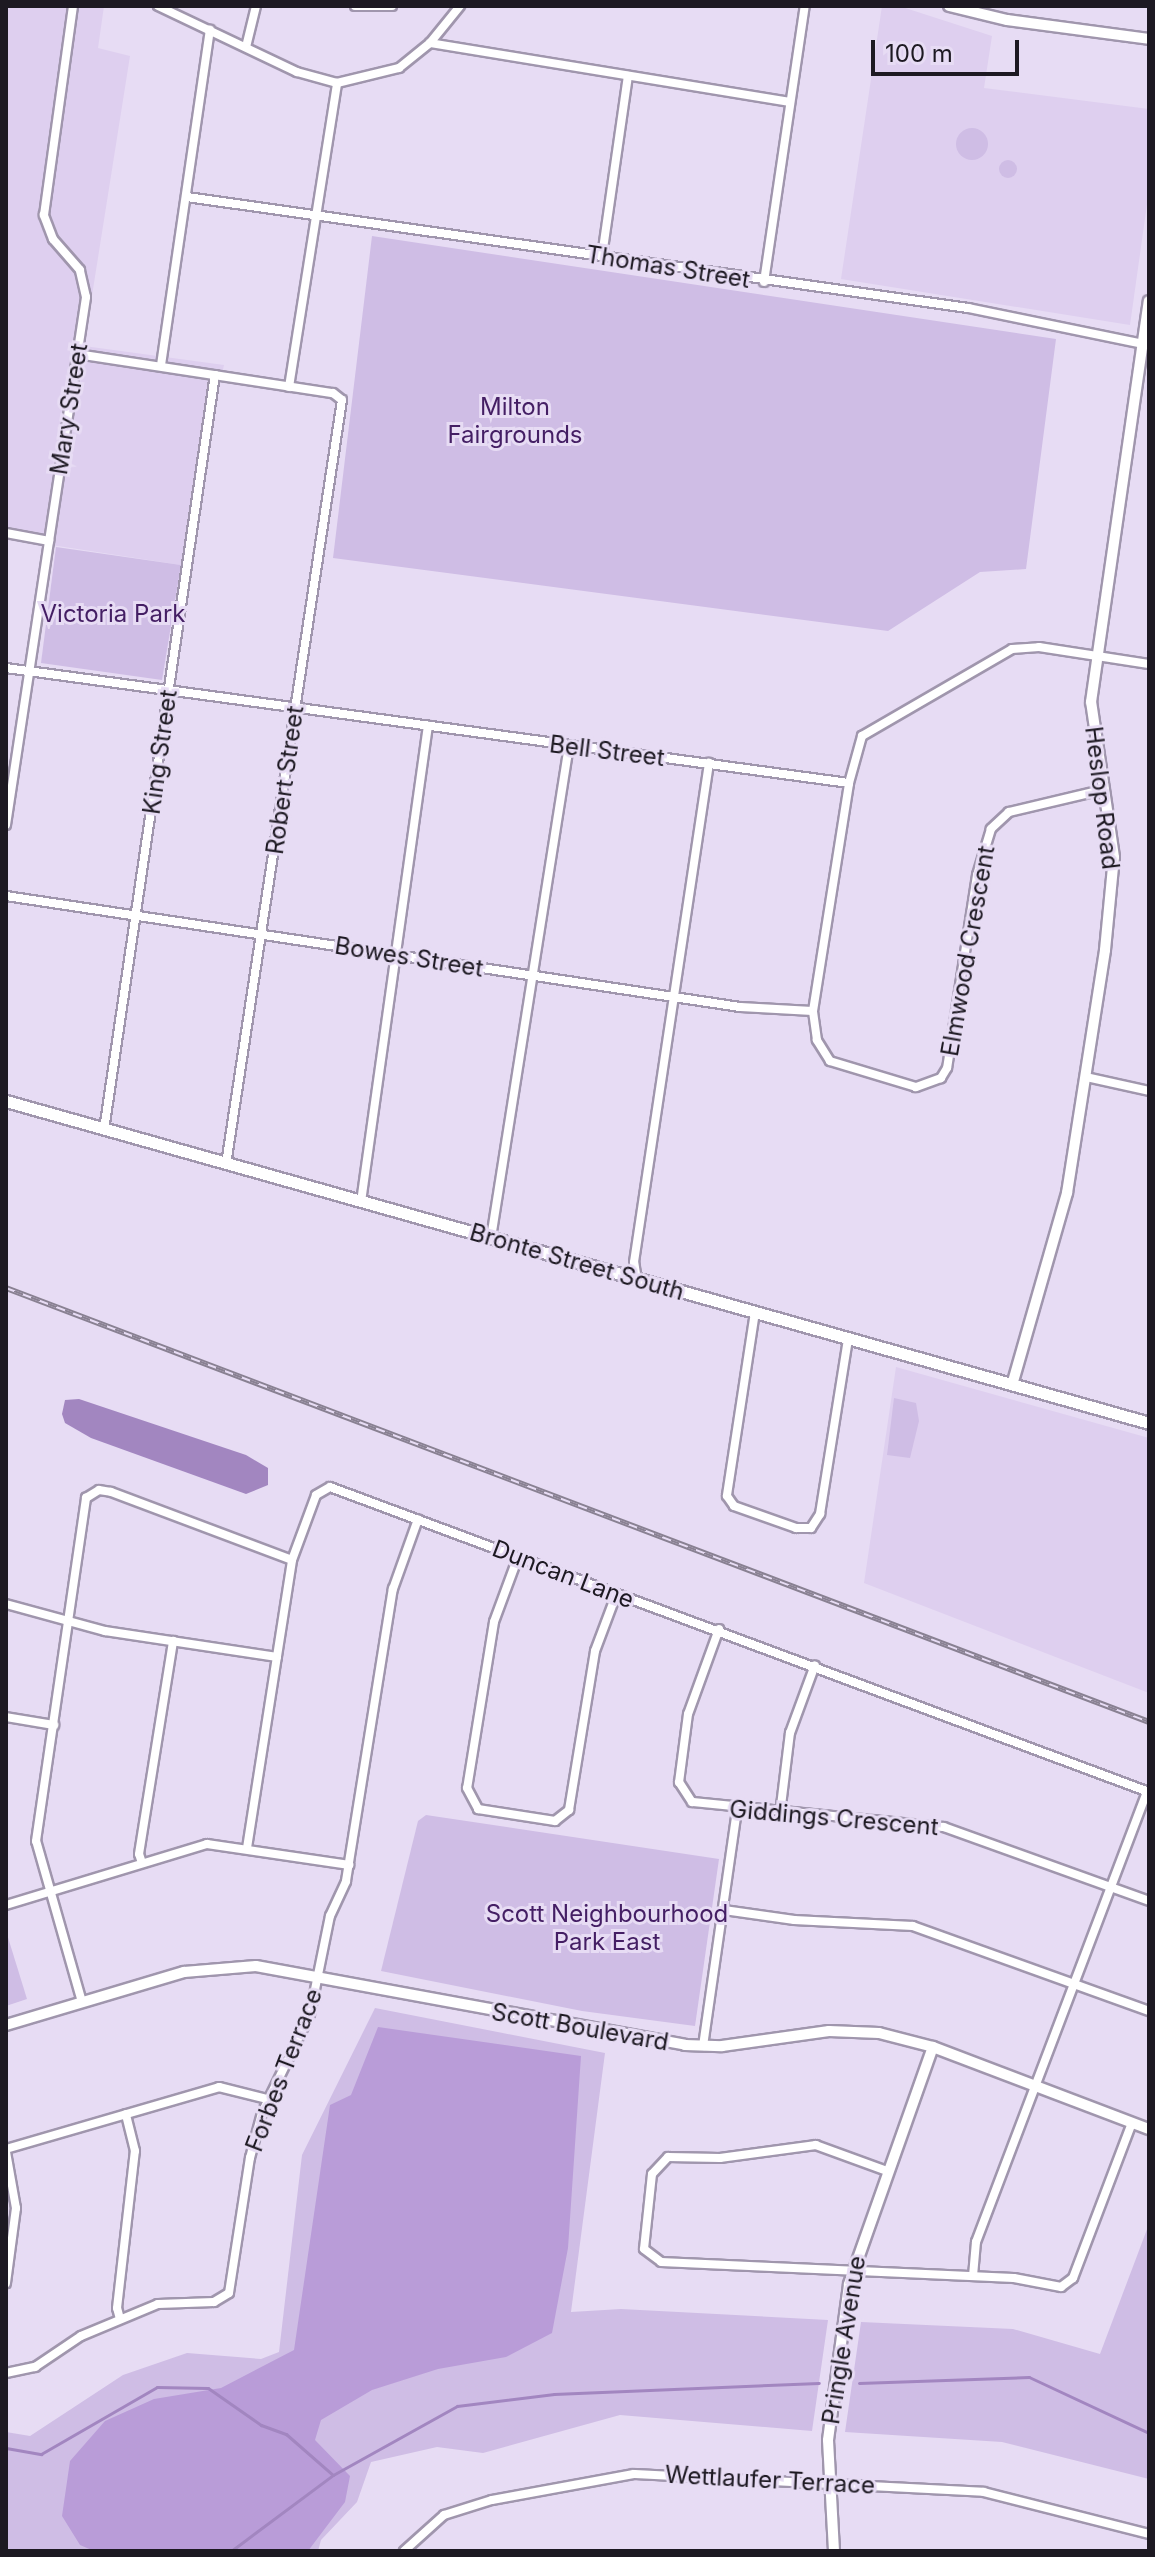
<!DOCTYPE html>
<html>
<head>
<meta charset="utf-8">
<style>
	body { margin:0 }
	#map { position:relative; width:1155px; height:2557px; overflow:hidden; background:#e7dcf4; font-family:Inter,sans-serif }
	div>[style] { position:absolute }
	[style*='--x'] { left:calc(var(--x)*1px); top:calc(var(--y)*1px); width:calc(var(--w)*1px); rotate:calc(var(--a)*1deg) }
	.built>* { inset:0; background:#decfef }
	.green>* { inset:0; background:#cfbde5 }
	.round { border-radius:50% }
	.forest>* { inset:0; background:#b99cd8 }
	.water>* { inset:0; background:#a286c0 }
	.stream>* { height:3px; margin:-1.5px; padding:0 1.5px; transform-origin:1.5px; border-radius:1.5px; background:#a286c0 }
	.roads { filter:drop-shadow(2px 0 #a096ad) drop-shadow(-2px 0 #a096ad) drop-shadow(0 2px #a096ad) drop-shadow(0 -2px #a096ad) }
	.minor>* { height:8px; margin:-4px; padding:0 4px; transform-origin:4px; border-radius:4px; background:#fff }
	.tertiary>* { height:10px; margin:-5px; padding:0 5px; transform-origin:5px; border-radius:5px; background:#fff }
	.secondary>* { height:11px; margin:-5.5px; padding:0 5.5px; transform-origin:5.5px; border-radius:5.5px; background:#fff }
	.rail>* { height:6px; margin-top:-3px; transform-origin:0; background:repeating-linear-gradient(90deg,#e7dcf4 0 9px,#898192 0 18px); box-sizing:border-box; border-block:2px solid #898192 }
	span { translate:-50% -50%; white-space:nowrap; text-align:center; line-height:1.15; -webkit-text-stroke:6px #e7dcf4; paint-order:stroke }
	.street-label { font-size:24px; color:#1d1922 }
	.park-label { font-size:24px; color:#441e64 }
	.frame { position:absolute; inset:0; border:8px solid #1d1922; pointer-events:none }
	.scale { position:absolute; left:871px; top:40px; width:148px; height:36px; box-sizing:border-box; border:4px solid #1d1922; border-top:0; padding-left:10px; font-size:24px; line-height:28px; white-space:nowrap; color:#1d1922; -webkit-text-stroke:6px #e7dcf4; paint-order:stroke }
</style>
</head>
<body>
<div id="map">
	<div class="built">
		<div style="clip-path:polygon(6px 6px,104px 6px,98px 48px,130px 56px,84px 346px,224px 365px,181px 565px,6px 538px)"></div>
		<div style="clip-path:polygon(882px 6px,899px 6px,992px 36px,984px 88px,1149px 109px,1149px 190px,1130px 325px,841px 279px)"></div>
		<div style="clip-path:polygon(896px 1367px,1149px 1438px,1149px 1693px,864px 1583px)"></div>
	</div>
	<div class="green">
		<div class="round" style="left:956px;top:128px;width:32px;height:32px"></div>
		<div class="round" style="left:999px;top:160px;width:18px;height:18px"></div>
		<div style="clip-path:polygon(372px 236px,1056px 339px,1026px 569px,980px 572px,888px 631px,333px 558px)"></div>
		<div style="clip-path:polygon(56px 547px,181px 565px,162px 680px,41px 663px)"></div>
		<div style="clip-path:polygon(894px 1398px,916px 1403px,919px 1421px,910px 1458px,887px 1455px)"></div>
		<div style="clip-path:polygon(426px 1815px,719px 1859px,695px 2026px,582px 2011px,381px 1971px,418px 1821px)"></div>
		<div style="clip-path:polygon(6px 1931px,27px 1999px,6px 2006px)"></div>
		<div style="clip-path:polygon(375px 2008px,605px 2053px,571px 2312px,621px 2309px,828px 2320px,812px 2431px,620px 2415px,483px 2453px,437px 2447px,371px 2462px,357px 2502px,321px 2540px,318px 2551px,6px 2551px,6px 2432px,30px 2436px,123px 2375px,187px 2353px,261px 2359px,279px 2352px,302px 2155px)"></div>
		<div style="clip-path:polygon(1149px 2224px,1149px 2479px,1002px 2442px,845px 2432px,861px 2322px,1013px 2329px,1100px 2354px)"></div>
	</div>
	<div class="forest">
		<div style="clip-path:polygon(378px 2027px,581px 2056px,568px 2248px,552px 2333px,506px 2357px,438px 2369px,372px 2390px,321px 2420px,315px 2440px,350px 2476px,345px 2502px,308px 2551px,94px 2551px,80px 2545px,62px 2516px,70px 2461px,105px 2421px,154px 2399px,221px 2388px,294px 2350px,330px 2105px,351px 2095px)"></div>
	</div>
	<div class="water">
		<div style="clip-path:polygon(79px 1399px,246px 1455px,268px 1468px,268px 1485px,246px 1494px,91px 1438px,65px 1423px,62px 1414px,65px 1400px)"></div>
	</div>
	<div class="stream">
		<div style="--x:859;--y:2383;--w:170;--a:-2"></div>
		<div style="--x:1029;--y:2377;--w:132;--a:25"></div>
		<div style="--x:6;--y:2448;--w:36;--a:10"></div>
		<div style="--x:41;--y:2454;--w:134;--a:-30"></div>
		<div style="--x:157;--y:2387;--w:51;--a:1.1"></div>
		<div style="--x:208;--y:2388;--w:65;--a:34.9"></div>
		<div style="--x:261;--y:2425;--w:27;--a:20"></div>
		<div style="--x:286;--y:2434;--w:62;--a:41.1"></div>
		<div style="--x:231;--y:2551;--w:127;--a:-36.7"></div>
		<div style="--x:333;--y:2475;--w:142;--a:-29.1"></div>
		<div style="--x:457;--y:2406;--w:98;--a:-7.1"></div>
		<div style="--x:554;--y:2394;--w:265;--a:-2.4"></div>
	</div>
	<div class="roads">
		<div class="minor">
			<div style="--x:158;--y:6;--w:154;--a:25.4"></div>
			<div style="--x:297;--y:72;--w:41;--a:15.4"></div>
			<div style="--x:337;--y:83;--w:64;--a:-13.6"></div>
			<div style="--x:399;--y:68;--w:40;--a:-39"></div>
			<div style="--x:430;--y:43;--w:48;--a:-51"></div>
			<div style="--x:355;--y:6;--w:37;--a:0"></div>
			<div style="--x:430;--y:43;--w:364;--a:9.3"></div>
			<div style="--x:246;--y:47;--w:42;--a:-76.3"></div>
			<div style="--x:187;--y:197;--w:789;--a:8.09"></div>
			<div style="--x:968;--y:308;--w:185;--a:11.6"></div>
			<div style="--x:602;--y:256;--w:182;--a:-81.8"></div>
			<div style="--x:764;--y:282;--w:279;--a:-81.6"></div>
			<div style="--x:77;--y:354;--w:259;--a:8.7"></div>
			<div style="--x:333;--y:393;--w:11;--a:38"></div>
			<div style="--x:342;--y:400;--w:773;--a:98.63"></div>
			<div style="--x:161;--y:365;--w:339;--a:-81.7"></div>
			<div style="--x:289;--y:387;--w:308;--a:-81"></div>
			<div style="--x:6;--y:533;--w:44;--a:10.5"></div>
			<div style="--x:6;--y:668;--w:851;--a:7.77"></div>
			<div style="--x:1102;--y:790;--w:96;--a:166.7"></div>
			<div style="--x:1009;--y:812;--w:25;--a:137"></div>
			<div style="--x:991;--y:829;--w:48;--a:106.9"></div>
			<div style="--x:977;--y:875;--w:195;--a:98.8"></div>
			<div style="--x:947;--y:1068;--w:12;--a:121"></div>
			<div style="--x:941;--y:1078;--w:27;--a:160"></div>
			<div style="--x:916;--y:1087;--w:90;--a:-163.2"></div>
			<div style="--x:830;--y:1061;--w:25;--a:-122"></div>
			<div style="--x:817;--y:1040;--w:29;--a:-98"></div>
			<div style="--x:813;--y:1011;--w:231;--a:-81"></div>
			<div style="--x:849;--y:783;--w:49;--a:-74.5"></div>
			<div style="--x:862;--y:736;--w:173;--a:-30.1"></div>
			<div style="--x:1012;--y:649;--w:27;--a:-4"></div>
			<div style="--x:1039;--y:647;--w:111;--a:8.8"></div>
			<div style="--x:6;--y:825;--w:534;--a:-81.38"></div>
			<div style="--x:86;--y:297;--w:28;--a:-103"></div>
			<div style="--x:80;--y:270;--w:41;--a:-131.1"></div>
			<div style="--x:53;--y:239;--w:26;--a:-111"></div>
			<div style="--x:44;--y:215;--w:211;--a:-82.1"></div>
			<div style="--x:6;--y:896;--w:742;--a:8.6"></div>
			<div style="--x:740;--y:1007;--w:73;--a:3.1"></div>
			<div style="--x:1086;--y:1077;--w:65;--a:12.5"></div>
			<div style="--x:104;--y:1130;--w:763;--a:-81.64"></div>
			<div style="--x:361;--y:1202;--w:481;--a:-82"></div>
			<div style="--x:491;--y:1238;--w:497;--a:-81"></div>
			<div style="--x:637;--y:1280;--w:18;--a:-99"></div>
			<div style="--x:634;--y:1262;--w:505;--a:-81.45"></div>
			<div style="--x:755;--y:1312;--w:186;--a:98.7"></div>
			<div style="--x:727;--y:1496;--w:12;--a:55"></div>
			<div style="--x:734;--y:1506;--w:66;--a:19.5"></div>
			<div style="--x:796;--y:1528;--w:15;--a:0"></div>
			<div style="--x:811;--y:1528;--w:17;--a:-57"></div>
			<div style="--x:820;--y:1514;--w:177;--a:-80.9"></div>
			<div style="--x:518;--y:1557;--w:69;--a:110.3"></div>
			<div style="--x:494;--y:1622;--w:168;--a:99.2"></div>
			<div style="--x:467;--y:1788;--w:24;--a:62"></div>
			<div style="--x:478;--y:1809;--w:78;--a:8.9"></div>
			<div style="--x:555;--y:1821;--w:18;--a:-38"></div>
			<div style="--x:569;--y:1810;--w:161;--a:-80.7"></div>
			<div style="--x:595;--y:1651;--w:60;--a:-69.4"></div>
			<div style="--x:6;--y:1604;--w:103;--a:15.3"></div>
			<div style="--x:105;--y:1631;--w:174;--a:8.6"></div>
			<div style="--x:719;--y:1629;--w:90;--a:110"></div>
			<div style="--x:688;--y:1714;--w:69;--a:97.5"></div>
			<div style="--x:679;--y:1782;--w:24;--a:57"></div>
			<div style="--x:692;--y:1802;--w:253;--a:5.7"></div>
			<div style="--x:944;--y:1827;--w:218;--a:19.8"></div>
			<div style="--x:6;--y:1717;--w:49;--a:9.5"></div>
			<div style="--x:780;--y:1814;--w:82;--a:-83"></div>
			<div style="--x:790;--y:1733;--w:72;--a:-69.8"></div>
			<div style="--x:247;--y:1848;--w:291;--a:-81.1"></div>
			<div style="--x:292;--y:1560;--w:69;--a:-69.7"></div>
			<div style="--x:316;--y:1495;--w:16;--a:-30"></div>
			<div style="--x:330;--y:1487;--w:874;--a:20.43"></div>
			<div style="--x:142;--y:1863;--w:9;--a:-108"></div>
			<div style="--x:139;--y:1854;--w:216;--a:-80.9"></div>
			<div style="--x:6;--y:1905;--w:210;--a:-16.9"></div>
			<div style="--x:207;--y:1844;--w:144;--a:8.4"></div>
			<div style="--x:724;--y:1910;--w:71;--a:8.1"></div>
			<div style="--x:794;--y:1920;--w:119;--a:2.9"></div>
			<div style="--x:913;--y:1926;--w:251;--a:19.8"></div>
			<div style="--x:82;--y:2002;--w:167;--a:-105.9"></div>
			<div style="--x:36;--y:1841;--w:347;--a:-81.7"></div>
			<div style="--x:86;--y:1498;--w:15;--a:-32"></div>
			<div style="--x:99;--y:1490;--w:12;--a:9"></div>
			<div style="--x:111;--y:1492;--w:193;--a:20.6"></div>
			<div style="--x:703;--y:2046;--w:238;--a:-81.8"></div>
			<div style="--x:6;--y:2149;--w:222;--a:-16.2"></div>
			<div style="--x:219;--y:2087;--w:49;--a:14"></div>
			<div style="--x:6;--y:2152;--w:57;--a:79.9"></div>
			<div style="--x:16;--y:2208;--w:76;--a:97.6"></div>
			<div style="--x:887;--y:2171;--w:76;--a:-159.9"></div>
			<div style="--x:816;--y:2145;--w:97;--a:172.3"></div>
			<div style="--x:720;--y:2158;--w:52;--a:-178.9"></div>
			<div style="--x:668;--y:2157;--w:23;--a:133"></div>
			<div style="--x:652;--y:2174;--w:75;--a:96.1"></div>
			<div style="--x:644;--y:2249;--w:21;--a:37"></div>
			<div style="--x:661;--y:2262;--w:353;--a:2.6"></div>
			<div style="--x:1014;--y:2278;--w:48;--a:10.8"></div>
			<div style="--x:1061;--y:2287;--w:15;--a:-37"></div>
			<div style="--x:1073;--y:2278;--w:166;--a:-69.2"></div>
			<div style="--x:973;--y:2276;--w:34;--a:-85"></div>
			<div style="--x:976;--y:2242;--w:482;--a:-69.2"></div>
			<div style="--x:120;--y:2319;--w:11;--a:-105"></div>
			<div style="--x:117;--y:2308;--w:158;--a:-83.5"></div>
			<div style="--x:135;--y:2151;--w:38;--a:-104"></div>
			<div style="--x:6;--y:2373;--w:30;--a:-12"></div>
			<div style="--x:35;--y:2367;--w:55;--a:-34"></div>
			<div style="--x:81;--y:2336;--w:83;--a:-22.6"></div>
			<div style="--x:158;--y:2304;--w:56;--a:-2"></div>
			<div style="--x:214;--y:2302;--w:17;--a:-31"></div>
			<div style="--x:229;--y:2293;--w:137;--a:-81.2"></div>
			<div style="--x:250;--y:2158;--w:47;--a:-75.1"></div>
			<div style="--x:262;--y:2113;--w:110;--a:-64.1"></div>
			<div style="--x:310;--y:2014;--w:100;--a:-78.5"></div>
			<div style="--x:330;--y:1916;--w:38;--a:-65"></div>
			<div style="--x:346;--y:1881;--w:296;--a:-80.9"></div>
			<div style="--x:393;--y:1589;--w:74;--a:-70.3"></div>
			<div style="--x:404;--y:2551;--w:54;--a:-42"></div>
			<div style="--x:444;--y:2515;--w:50;--a:-17.4"></div>
			<div style="--x:492;--y:2500;--w:144;--a:-10.4"></div>
			<div style="--x:634;--y:2474;--w:350;--a:2.9"></div>
			<div style="--x:984;--y:2492;--w:170;--a:14.3"></div>
		</div>
		<div class="tertiary">
			<div style="--x:949;--y:6;--w:60;--a:13.6"></div>
			<div style="--x:1007;--y:20;--w:143;--a:7.6"></div>
			<div style="--x:1012;--y:1385;--w:200;--a:-74"></div>
			<div style="--x:1067;--y:1193;--w:246;--a:-81.1"></div>
			<div style="--x:1105;--y:950;--w:93;--a:-84.5"></div>
			<div style="--x:1114;--y:857;--w:157;--a:-98.4"></div>
			<div style="--x:1091;--y:702;--w:405;--a:-81.8"></div>
			<div style="--x:6;--y:2025;--w:186;--a:-16.6"></div>
			<div style="--x:184;--y:1972;--w:72;--a:-4.8"></div>
			<div style="--x:256;--y:1966;--w:436;--a:10.4"></div>
			<div style="--x:685;--y:2045;--w:37;--a:2"></div>
			<div style="--x:722;--y:2046;--w:108;--a:-8"></div>
			<div style="--x:829;--y:2031;--w:50;--a:2.3"></div>
			<div style="--x:879;--y:2033;--w:56;--a:14.5"></div>
			<div style="--x:933;--y:2047;--w:231;--a:20.8"></div>
			<div style="--x:834;--y:2551;--w:111;--a:-93.1"></div>
			<div style="--x:828;--y:2440;--w:157;--a:-82.3"></div>
			<div style="--x:849;--y:2284;--w:251;--a:-70.5"></div>
		</div>
		<div class="secondary">
			<div style="--x:6;--y:1101;--w:1187;--a:15.73"></div>
		</div>
	</div>
	<div class="rail">
		<div style="--x:6;--y:1288;--w:1223;--a:20.79"></div>
	</div>
	<div class="street-label">
		<span style="left:668px;top:267px;rotate:9deg">Thomas Street</span>
		<span style="left:69px;top:409px;rotate:-81deg">Mary Street</span>
		<span style="left:607px;top:751px;rotate:7deg">Bell Street</span>
		<span style="left:160px;top:752px;rotate:-82deg">King Street</span>
		<span style="left:285px;top:780px;rotate:-82deg">Robert Street</span>
		<span style="left:1102px;top:798px;rotate:83deg">Heslop Road</span>
		<span style="left:968px;top:951px;rotate:-80deg">Elmwood Crescent</span>
		<span style="left:409px;top:957px;rotate:9deg">Bowes Street</span>
		<span style="left:577px;top:1262px;rotate:16deg">Bronte Street South</span>
		<span style="left:563px;top:1574px;rotate:21deg">Duncan Lane</span>
		<span style="left:834px;top:1818px;rotate:5deg">Giddings Crescent</span>
		<span style="left:580px;top:2027px;rotate:10deg">Scott Boulevard</span>
		<span style="left:284px;top:2070px;rotate:-69deg">Forbes Terrace</span>
		<span style="left:844px;top:2340px;rotate:-81deg">Pringle Avenue</span>
		<span style="left:770px;top:2480px;rotate:3deg">Wettlaufer Terrace</span>
	</div>
	<div class="park-label">
		<span style="left:515px;top:421px">Milton<br>Fairgrounds</span>
		<span style="left:113px;top:614px">Victoria Park</span>
		<span style="left:607px;top:1928px">Scott Neighbourhood<br>Park East</span>
	</div>
	<div class="frame"></div>
	<div class="scale">100 m</div>
</div>
</body>
</html>
